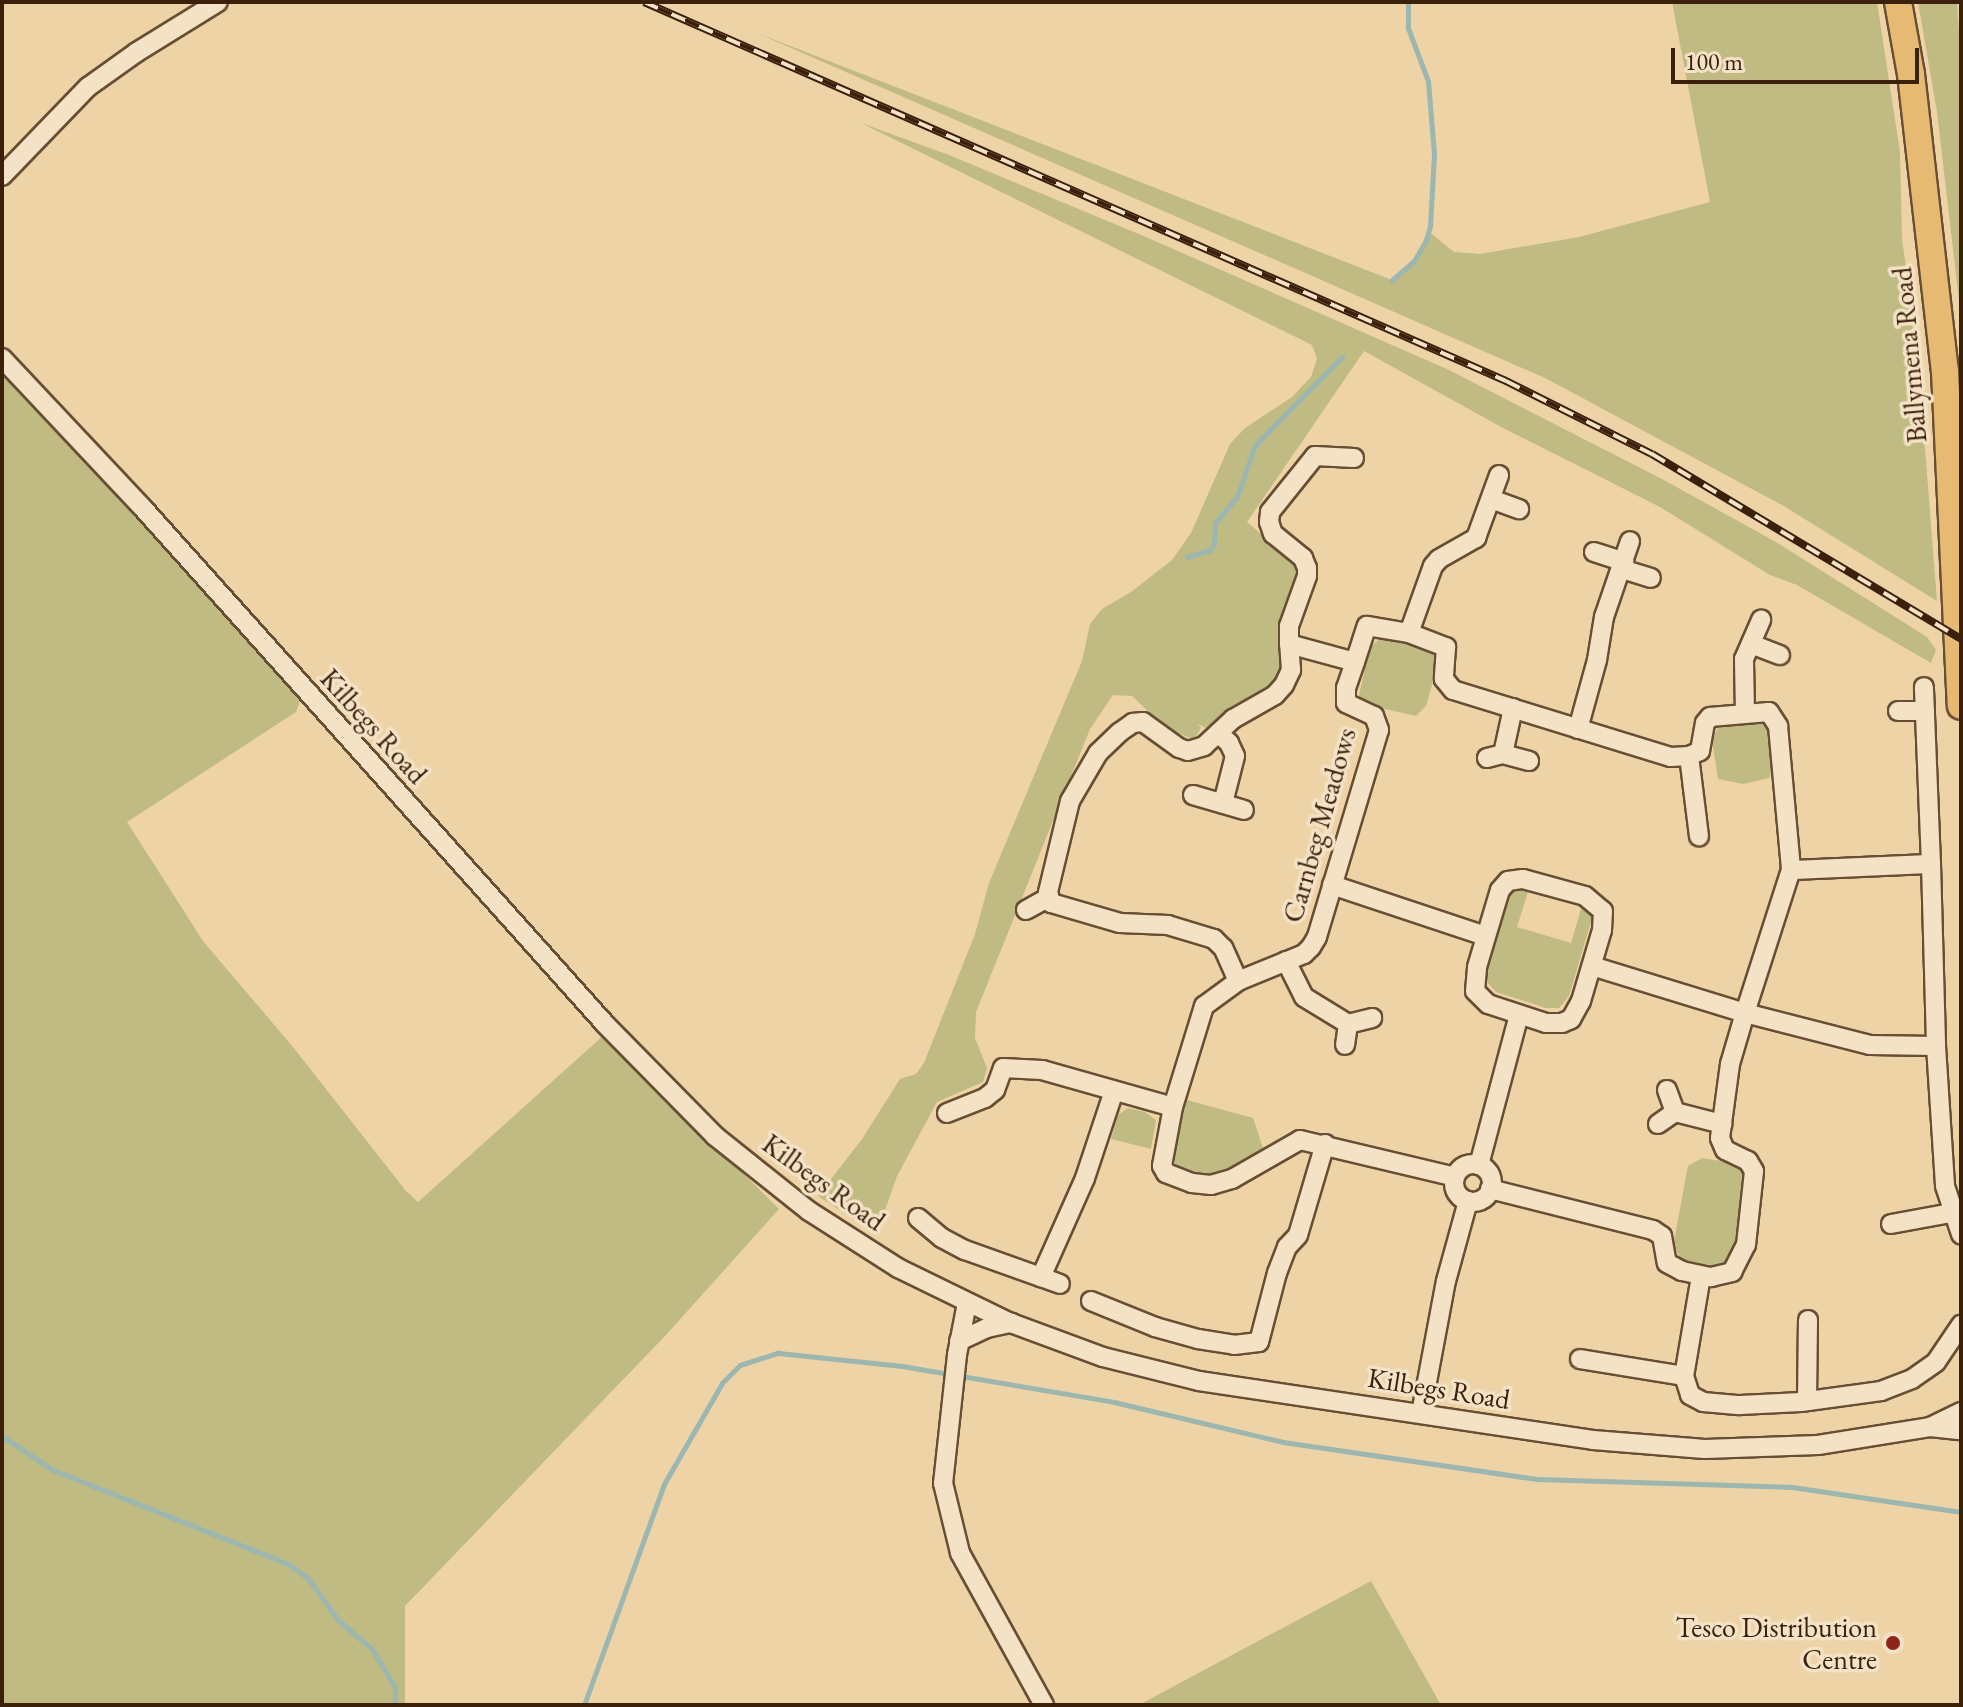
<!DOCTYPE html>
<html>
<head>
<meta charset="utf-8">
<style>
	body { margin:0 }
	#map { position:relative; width:1963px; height:1707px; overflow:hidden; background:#eed3a7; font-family:"EB Garamond",serif }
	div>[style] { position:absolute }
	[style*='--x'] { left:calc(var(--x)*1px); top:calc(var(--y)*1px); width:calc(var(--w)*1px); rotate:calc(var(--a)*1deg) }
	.green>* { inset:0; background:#bfbb83 }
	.stream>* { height:5px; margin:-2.5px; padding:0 2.5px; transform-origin:2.5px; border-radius:2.5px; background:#9cb6b0 }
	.roads { filter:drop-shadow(2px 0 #684e32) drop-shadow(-2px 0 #684e32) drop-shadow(0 2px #684e32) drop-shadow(0 -2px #684e32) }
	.minor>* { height:18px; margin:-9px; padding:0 9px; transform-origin:9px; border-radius:9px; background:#f4e2c6 }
	.minor>.ring { margin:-9px; padding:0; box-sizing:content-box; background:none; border:18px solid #f4e2c6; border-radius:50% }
	.highway>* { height:26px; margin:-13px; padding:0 13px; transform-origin:13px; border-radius:13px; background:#e7ba74 }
	.rail>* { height:8px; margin-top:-4px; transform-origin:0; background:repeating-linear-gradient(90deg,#f4e2c6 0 15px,#3b210b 0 30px); box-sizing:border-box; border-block:2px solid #3b210b }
	.dots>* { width:22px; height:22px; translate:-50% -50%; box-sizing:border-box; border:4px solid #f4e2c6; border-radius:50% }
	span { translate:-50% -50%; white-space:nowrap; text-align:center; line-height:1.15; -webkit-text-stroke:7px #f4e2c6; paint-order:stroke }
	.street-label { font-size:28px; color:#3b210b }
	.poi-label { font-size:28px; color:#3b210b }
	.right { translate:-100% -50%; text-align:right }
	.frame { position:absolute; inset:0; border:4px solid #3b210b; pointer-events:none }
	.scale { position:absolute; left:1671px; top:48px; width:248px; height:36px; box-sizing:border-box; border:4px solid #3b210b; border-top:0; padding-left:10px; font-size:24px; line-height:28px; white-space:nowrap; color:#3b210b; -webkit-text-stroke:6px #f4e2c6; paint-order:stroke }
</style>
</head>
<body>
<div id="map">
	<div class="green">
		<div style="clip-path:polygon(1672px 2px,1877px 2px,1900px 152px,1902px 239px,1917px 346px,1937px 601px,1782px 505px,1545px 378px,757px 33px,1392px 280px,1414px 261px,1428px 231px,1454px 252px,1480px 254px,1579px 237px,1710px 202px)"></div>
		<div style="clip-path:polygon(1918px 2px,1957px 2px,1961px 59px,1961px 318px,1937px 112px)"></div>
		<div style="clip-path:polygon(861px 123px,949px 155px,1146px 237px,1449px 370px,1662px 479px,1776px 542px,1927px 637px,1936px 650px,1931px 663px,1797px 585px,1770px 575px,1660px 507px,1503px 428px,1364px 351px,1247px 522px,1295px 563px,1296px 573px,1279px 629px,1282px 660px,1276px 679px,1267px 689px,1234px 705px,1206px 728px,1198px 724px,1201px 728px,1194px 740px,1165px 727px,1132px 696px,1113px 695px,1090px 729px,976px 1012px,975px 1038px,987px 1068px,983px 1082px,937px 1102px,897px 1176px,883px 1216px,873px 1226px,847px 1215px,818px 1196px,862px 1139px,900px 1079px,916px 1074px,924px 1063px,975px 934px,989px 883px,1082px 661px,1090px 624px,1102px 609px,1131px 592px,1172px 560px,1191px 533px,1230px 444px,1245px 428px,1292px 397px,1311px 377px,1317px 359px,1312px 345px)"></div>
		<div style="clip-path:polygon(2px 369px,301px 698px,296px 712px,127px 822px,203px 941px,293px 1047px,406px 1191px,418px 1202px,604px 1035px,779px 1209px,666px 1335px,405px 1606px,405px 1705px,2px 1705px)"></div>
		<div style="clip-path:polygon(1381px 638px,1425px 649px,1435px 654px,1439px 661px,1426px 706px,1416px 716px,1363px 704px,1359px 695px,1370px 647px)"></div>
		<div style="clip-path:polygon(1758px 721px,1765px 724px,1771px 736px,1774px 765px,1769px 778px,1743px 784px,1718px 779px,1712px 740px,1717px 729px,1729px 723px)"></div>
		<div style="clip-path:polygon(1512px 887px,1528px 892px,1517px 927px,1571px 943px,1581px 909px,1593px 915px,1569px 996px,1559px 1008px,1546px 1008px,1496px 992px,1487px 982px,1485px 975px)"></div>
		<div style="clip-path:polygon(1187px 1100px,1253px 1118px,1264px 1151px,1228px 1171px,1212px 1175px,1179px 1169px,1171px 1158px)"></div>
		<div style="clip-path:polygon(1128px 1108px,1145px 1112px,1156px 1120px,1151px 1149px,1111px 1139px,1118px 1115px)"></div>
		<div style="clip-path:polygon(1702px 1158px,1739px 1164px,1747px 1175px,1736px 1254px,1733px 1262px,1719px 1267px,1682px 1260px,1673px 1246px,1688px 1166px)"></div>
		<div style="clip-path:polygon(1371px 1581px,1441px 1705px,1139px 1705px,1260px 1640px)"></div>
	</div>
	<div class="stream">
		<div style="--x:1392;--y:280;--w:29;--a:-41"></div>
		<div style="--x:1414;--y:261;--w:24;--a:-60"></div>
		<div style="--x:1426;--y:240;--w:15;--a:-74"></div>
		<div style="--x:1430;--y:226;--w:72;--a:-86.8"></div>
		<div style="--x:1434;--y:154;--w:73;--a:-94.7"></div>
		<div style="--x:1428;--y:81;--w:57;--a:-110.7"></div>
		<div style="--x:1408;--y:28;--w:26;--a:-90"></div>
		<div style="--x:1187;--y:557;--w:24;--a:-17"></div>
		<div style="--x:1210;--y:550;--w:7;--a:-56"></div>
		<div style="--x:1214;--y:544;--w:21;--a:-87"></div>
		<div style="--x:1215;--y:523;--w:34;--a:-50"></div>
		<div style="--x:1237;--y:497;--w:55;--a:-70.9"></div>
		<div style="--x:1255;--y:445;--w:124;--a:-45.3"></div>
		<div style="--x:2;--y:1436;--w:61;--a:33.7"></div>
		<div style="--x:53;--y:1470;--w:253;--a:21.8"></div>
		<div style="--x:288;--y:1564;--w:24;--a:35"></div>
		<div style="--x:308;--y:1578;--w:52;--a:54.5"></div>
		<div style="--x:338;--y:1620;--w:45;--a:40.5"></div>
		<div style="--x:372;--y:1649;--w:44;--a:58.8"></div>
		<div style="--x:395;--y:1687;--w:18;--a:90"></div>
		<div style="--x:2;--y:1704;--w:7;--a:8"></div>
		<div style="--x:584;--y:1705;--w:235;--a:-70.1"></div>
		<div style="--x:664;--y:1484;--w:116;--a:-60.1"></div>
		<div style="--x:722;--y:1383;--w:25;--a:-45"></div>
		<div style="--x:740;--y:1365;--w:40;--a:-18"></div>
		<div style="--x:778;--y:1353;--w:125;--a:6"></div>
		<div style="--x:902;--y:1366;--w:215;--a:9.6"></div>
		<div style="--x:1114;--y:1402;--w:174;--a:13.3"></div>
		<div style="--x:1283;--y:1442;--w:258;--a:8.3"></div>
		<div style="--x:1538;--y:1479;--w:254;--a:1.8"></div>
		<div style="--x:1792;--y:1487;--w:171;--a:8.4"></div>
	</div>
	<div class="roads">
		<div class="minor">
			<div style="--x:2;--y:176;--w:124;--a:-46"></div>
			<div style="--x:88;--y:87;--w:60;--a:-35.5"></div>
			<div style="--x:137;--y:52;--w:95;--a:-31.7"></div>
			<div style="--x:2;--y:358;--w:204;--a:46.8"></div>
			<div style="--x:142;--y:507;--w:694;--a:48.15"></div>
			<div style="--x:605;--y:1024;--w:157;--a:45.5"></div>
			<div style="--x:715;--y:1136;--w:120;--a:38.6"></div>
			<div style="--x:809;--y:1211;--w:106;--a:32.6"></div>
			<div style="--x:898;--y:1268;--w:126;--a:26"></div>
			<div style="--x:1011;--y:1323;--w:98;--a:20.3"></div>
			<div style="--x:1103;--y:1357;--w:99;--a:14"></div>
			<div style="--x:1199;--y:1381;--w:398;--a:8.5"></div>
			<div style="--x:1593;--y:1440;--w:112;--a:4.6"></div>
			<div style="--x:1705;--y:1449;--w:113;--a:-2"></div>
			<div style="--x:1818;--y:1445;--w:113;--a:-9.1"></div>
			<div style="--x:1930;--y:1427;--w:31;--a:6"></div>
			<div style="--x:1491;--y:499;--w:30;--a:20"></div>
			<div style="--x:1594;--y:552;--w:32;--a:18"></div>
			<div style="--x:1622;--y:569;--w:30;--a:17"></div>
			<div style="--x:1409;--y:633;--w:71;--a:-70.3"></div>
			<div style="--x:1433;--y:566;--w:9;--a:-49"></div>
			<div style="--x:1439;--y:559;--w:43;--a:-29.6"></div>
			<div style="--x:1476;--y:538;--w:67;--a:-69.9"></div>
			<div style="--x:1289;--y:644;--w:68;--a:15.3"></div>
			<div style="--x:1355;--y:662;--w:28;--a:109"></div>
			<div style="--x:1346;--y:688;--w:15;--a:90"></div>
			<div style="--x:1346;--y:703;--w:31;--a:25"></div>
			<div style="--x:1374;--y:716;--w:15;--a:70"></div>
			<div style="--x:1379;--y:730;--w:216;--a:106.7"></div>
			<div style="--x:1317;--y:937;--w:12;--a:121"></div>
			<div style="--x:1311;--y:947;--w:10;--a:135"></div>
			<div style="--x:1304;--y:954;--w:71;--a:157.8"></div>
			<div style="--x:1238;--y:981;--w:36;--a:-114"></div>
			<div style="--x:1223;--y:948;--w:13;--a:-135"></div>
			<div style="--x:1214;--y:939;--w:48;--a:-163.1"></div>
			<div style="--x:1168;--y:925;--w:48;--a:-177.6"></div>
			<div style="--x:1120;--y:923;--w:72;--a:-163.8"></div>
			<div style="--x:1051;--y:903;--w:11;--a:-105"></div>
			<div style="--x:1048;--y:892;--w:94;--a:-76.4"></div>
			<div style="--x:1070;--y:801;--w:56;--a:-59.7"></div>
			<div style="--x:1098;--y:753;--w:30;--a:-44"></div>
			<div style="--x:1120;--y:732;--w:16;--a:-35"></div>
			<div style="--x:1133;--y:723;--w:10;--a:-6"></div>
			<div style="--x:1143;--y:722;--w:44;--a:35.8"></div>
			<div style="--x:1179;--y:748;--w:9;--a:18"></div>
			<div style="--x:1188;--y:751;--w:17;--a:-17"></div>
			<div style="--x:1204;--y:746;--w:40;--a:-43"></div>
			<div style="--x:1233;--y:719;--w:48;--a:-29.7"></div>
			<div style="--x:1275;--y:695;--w:13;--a:-48"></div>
			<div style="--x:1284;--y:685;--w:17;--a:-65"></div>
			<div style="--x:1291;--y:670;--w:26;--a:-94"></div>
			<div style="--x:1289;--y:644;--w:18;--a:-90"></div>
			<div style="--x:1289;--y:626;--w:53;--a:-70.2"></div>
			<div style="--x:1307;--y:576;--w:8;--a:-90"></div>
			<div style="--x:1307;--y:568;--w:11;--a:-112"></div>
			<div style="--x:1303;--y:558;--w:38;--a:-141"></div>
			<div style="--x:1273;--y:534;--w:13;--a:-108"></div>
			<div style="--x:1269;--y:522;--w:10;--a:-84"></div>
			<div style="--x:1270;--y:512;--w:72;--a:-51.2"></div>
			<div style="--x:1315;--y:456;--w:39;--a:3"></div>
			<div style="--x:1751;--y:644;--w:31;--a:21"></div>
			<div style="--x:1355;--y:662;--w:38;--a:-72"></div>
			<div style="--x:1367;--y:626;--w:43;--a:9.5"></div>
			<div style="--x:1409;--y:633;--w:40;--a:21"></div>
			<div style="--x:1446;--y:647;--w:32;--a:94"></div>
			<div style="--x:1444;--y:679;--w:14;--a:51"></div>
			<div style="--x:1453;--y:690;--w:228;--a:17.1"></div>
			<div style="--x:1671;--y:757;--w:18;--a:-3"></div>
			<div style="--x:1689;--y:756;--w:12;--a:-24"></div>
			<div style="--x:1700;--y:751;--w:28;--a:-80"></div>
			<div style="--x:1705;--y:723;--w:8;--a:-50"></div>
			<div style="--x:1710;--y:717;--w:59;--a:-4.8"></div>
			<div style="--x:1769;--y:712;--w:17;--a:57"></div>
			<div style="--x:1778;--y:726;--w:145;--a:84.8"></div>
			<div style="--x:1791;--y:870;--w:140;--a:-2.5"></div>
			<div style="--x:1931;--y:864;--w:177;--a:-92.3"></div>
			<div style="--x:1898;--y:711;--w:27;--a:0"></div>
			<div style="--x:1745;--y:713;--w:54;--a:-91.1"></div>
			<div style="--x:1744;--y:659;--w:43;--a:-66.4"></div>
			<div style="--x:1578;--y:729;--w:72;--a:-74.6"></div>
			<div style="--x:1597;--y:660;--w:44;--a:-80.8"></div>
			<div style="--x:1604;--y:617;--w:80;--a:-71.1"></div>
			<div style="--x:1218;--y:733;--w:15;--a:42"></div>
			<div style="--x:1229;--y:743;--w:14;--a:65"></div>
			<div style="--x:1235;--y:756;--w:49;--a:104.3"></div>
			<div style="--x:1503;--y:754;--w:47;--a:-77.7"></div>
			<div style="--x:1689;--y:756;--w:81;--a:82.9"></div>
			<div style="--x:1487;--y:758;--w:16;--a:-14"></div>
			<div style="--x:1503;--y:754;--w:27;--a:15"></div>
			<div style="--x:1193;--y:795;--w:53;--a:16.4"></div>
			<div style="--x:1931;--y:864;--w:182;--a:88.4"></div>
			<div style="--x:1523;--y:879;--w:64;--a:15.3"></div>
			<div style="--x:1585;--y:896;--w:23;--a:40"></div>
			<div style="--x:1603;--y:911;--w:19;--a:93"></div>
			<div style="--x:1602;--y:930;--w:74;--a:106.5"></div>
			<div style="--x:1581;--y:1001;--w:21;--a:119"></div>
			<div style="--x:1571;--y:1019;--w:10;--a:156"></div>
			<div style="--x:1562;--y:1023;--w:16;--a:180"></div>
			<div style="--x:1546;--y:1023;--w:61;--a:-161.9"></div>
			<div style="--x:1488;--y:1004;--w:18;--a:-135"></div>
			<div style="--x:1475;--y:991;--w:24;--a:-85"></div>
			<div style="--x:1477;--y:967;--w:80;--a:-73.4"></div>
			<div style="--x:1500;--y:890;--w:12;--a:-48"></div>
			<div style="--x:1508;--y:881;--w:15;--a:-8"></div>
			<div style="--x:1332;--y:885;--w:161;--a:18.4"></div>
			<div style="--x:1026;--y:910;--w:25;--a:-29"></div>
			<div style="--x:1286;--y:961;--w:40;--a:63.4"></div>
			<div style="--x:1304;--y:997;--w:52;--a:31.5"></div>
			<div style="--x:1348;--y:1024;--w:21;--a:98"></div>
			<div style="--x:1592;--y:966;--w:160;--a:17.1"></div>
			<div style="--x:1745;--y:1013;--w:150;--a:-72.2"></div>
			<div style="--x:1348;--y:1024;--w:25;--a:-14"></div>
			<div style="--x:1667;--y:1090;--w:23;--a:70"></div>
			<div style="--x:1675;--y:1112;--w:49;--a:14.3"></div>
			<div style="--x:1173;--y:1107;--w:106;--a:-72.9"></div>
			<div style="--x:1204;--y:1006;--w:42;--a:-36.3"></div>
			<div style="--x:947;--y:1113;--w:41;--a:-21.5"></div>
			<div style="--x:985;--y:1098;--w:13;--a:-39"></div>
			<div style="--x:995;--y:1090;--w:23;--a:-70"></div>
			<div style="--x:1003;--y:1068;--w:39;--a:3"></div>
			<div style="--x:1042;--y:1070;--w:136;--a:15.8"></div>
			<div style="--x:1173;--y:1107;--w:60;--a:100.6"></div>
			<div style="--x:1162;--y:1166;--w:8;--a:60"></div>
			<div style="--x:1166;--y:1173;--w:28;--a:21"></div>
			<div style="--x:1192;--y:1183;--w:19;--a:6"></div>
			<div style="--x:1211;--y:1185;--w:22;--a:-16"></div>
			<div style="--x:1232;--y:1179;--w:78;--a:-29.8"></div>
			<div style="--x:1300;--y:1140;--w:159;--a:13.4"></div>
			<div style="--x:1658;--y:1124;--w:21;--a:-35"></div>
			<div class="ring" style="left:1454px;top:1164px;width:20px;height:20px"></div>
			<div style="--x:1479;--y:1165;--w:155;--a:-75.1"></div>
			<div style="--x:1490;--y:1189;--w:168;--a:14.1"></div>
			<div style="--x:1653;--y:1230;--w:11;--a:34"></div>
			<div style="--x:1662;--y:1236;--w:27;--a:80"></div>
			<div style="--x:1667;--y:1263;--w:17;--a:28"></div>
			<div style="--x:1682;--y:1271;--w:30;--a:12"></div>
			<div style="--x:1711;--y:1277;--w:22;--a:-13"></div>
			<div style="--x:1732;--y:1272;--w:30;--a:-63"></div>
			<div style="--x:1746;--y:1245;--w:74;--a:-83.8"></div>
			<div style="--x:1754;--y:1171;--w:12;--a:-121"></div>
			<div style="--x:1748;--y:1161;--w:25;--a:-154"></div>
			<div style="--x:1725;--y:1150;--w:13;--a:-113"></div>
			<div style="--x:1720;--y:1138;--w:75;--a:-82.3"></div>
			<div style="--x:1730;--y:1064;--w:53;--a:-73.6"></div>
			<div style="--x:1745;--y:1013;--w:129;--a:14.4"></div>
			<div style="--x:1870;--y:1045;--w:66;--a:0.9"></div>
			<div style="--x:1936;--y:1046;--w:140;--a:86.3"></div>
			<div style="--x:1945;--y:1186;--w:51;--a:71.6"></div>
			<div style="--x:918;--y:1218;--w:31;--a:40"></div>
			<div style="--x:942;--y:1238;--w:26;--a:28"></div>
			<div style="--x:965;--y:1250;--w:81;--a:19.6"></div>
			<div style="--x:1041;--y:1277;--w:108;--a:-66"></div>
			<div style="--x:1085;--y:1178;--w:92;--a:-71.6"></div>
			<div style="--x:1891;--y:1224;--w:61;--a:-10.4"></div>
			<div style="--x:1701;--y:1276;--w:101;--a:99.6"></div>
			<div style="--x:1684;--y:1376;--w:20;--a:72"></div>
			<div style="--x:1690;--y:1395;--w:15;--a:28"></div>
			<div style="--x:1703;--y:1402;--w:37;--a:5"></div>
			<div style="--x:1740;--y:1405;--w:61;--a:-2.8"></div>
			<div style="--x:1801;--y:1402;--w:81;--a:-7.8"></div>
			<div style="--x:1881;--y:1391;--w:33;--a:-21"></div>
			<div style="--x:1912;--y:1379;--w:29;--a:-35"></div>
			<div style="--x:1936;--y:1362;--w:45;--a:-56"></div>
			<div style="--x:1041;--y:1277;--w:20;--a:20"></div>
			<div style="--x:1091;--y:1301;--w:69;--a:22.1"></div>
			<div style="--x:1155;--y:1327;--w:45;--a:15.6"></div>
			<div style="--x:1198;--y:1339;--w:36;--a:9"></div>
			<div style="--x:1234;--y:1345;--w:25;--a:-7"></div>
			<div style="--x:1259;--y:1342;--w:71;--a:-75.4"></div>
			<div style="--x:1277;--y:1273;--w:28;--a:-69"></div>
			<div style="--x:1287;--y:1247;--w:16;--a:-47"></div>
			<div style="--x:1298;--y:1235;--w:95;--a:-73.5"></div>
			<div style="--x:967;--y:1303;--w:53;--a:100.9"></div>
			<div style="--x:957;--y:1355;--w:129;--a:96.2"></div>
			<div style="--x:943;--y:1483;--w:72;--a:76.3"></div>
			<div style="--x:960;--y:1553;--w:174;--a:61.1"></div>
			<div style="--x:959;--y:1341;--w:31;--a:-25"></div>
			<div style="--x:987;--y:1328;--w:25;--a:-12"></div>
			<div style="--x:1580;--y:1359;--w:105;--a:9.3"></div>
			<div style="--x:1807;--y:1401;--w:81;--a:-89.3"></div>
			<div style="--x:1421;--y:1414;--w:135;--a:-79.4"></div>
			<div style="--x:1446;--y:1281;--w:83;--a:-74.6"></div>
			<div style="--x:1932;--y:1426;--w:32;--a:-26"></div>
		</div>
		<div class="highway">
			<div style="--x:1898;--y:2;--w:73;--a:79.8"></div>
			<div style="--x:1911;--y:74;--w:299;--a:83.5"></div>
			<div style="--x:1945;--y:371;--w:335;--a:87.3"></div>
		</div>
	</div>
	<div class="rail">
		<div style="--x:644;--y:2;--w:942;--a:23.73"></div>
		<div style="--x:1506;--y:381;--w:163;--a:26.6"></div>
		<div style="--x:1652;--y:454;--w:360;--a:30.9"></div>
	</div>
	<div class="dots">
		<div style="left:1893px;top:1643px;background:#8f2418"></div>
	</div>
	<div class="street-label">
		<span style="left:1909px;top:355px;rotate:-95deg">Ballymena Road</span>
		<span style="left:374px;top:726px;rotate:48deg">Kilbegs Road</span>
		<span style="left:1319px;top:825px;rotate:-74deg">Carnbeg Meadows</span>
		<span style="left:824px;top:1182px;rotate:36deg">Kilbegs Road</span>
		<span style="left:1439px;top:1388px;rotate:9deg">Kilbegs Road</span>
	</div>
	<div class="poi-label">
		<span class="right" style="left:1877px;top:1643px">Tesco Distribution<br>Centre</span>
	</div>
	<div class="frame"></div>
	<div class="scale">100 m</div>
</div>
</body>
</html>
